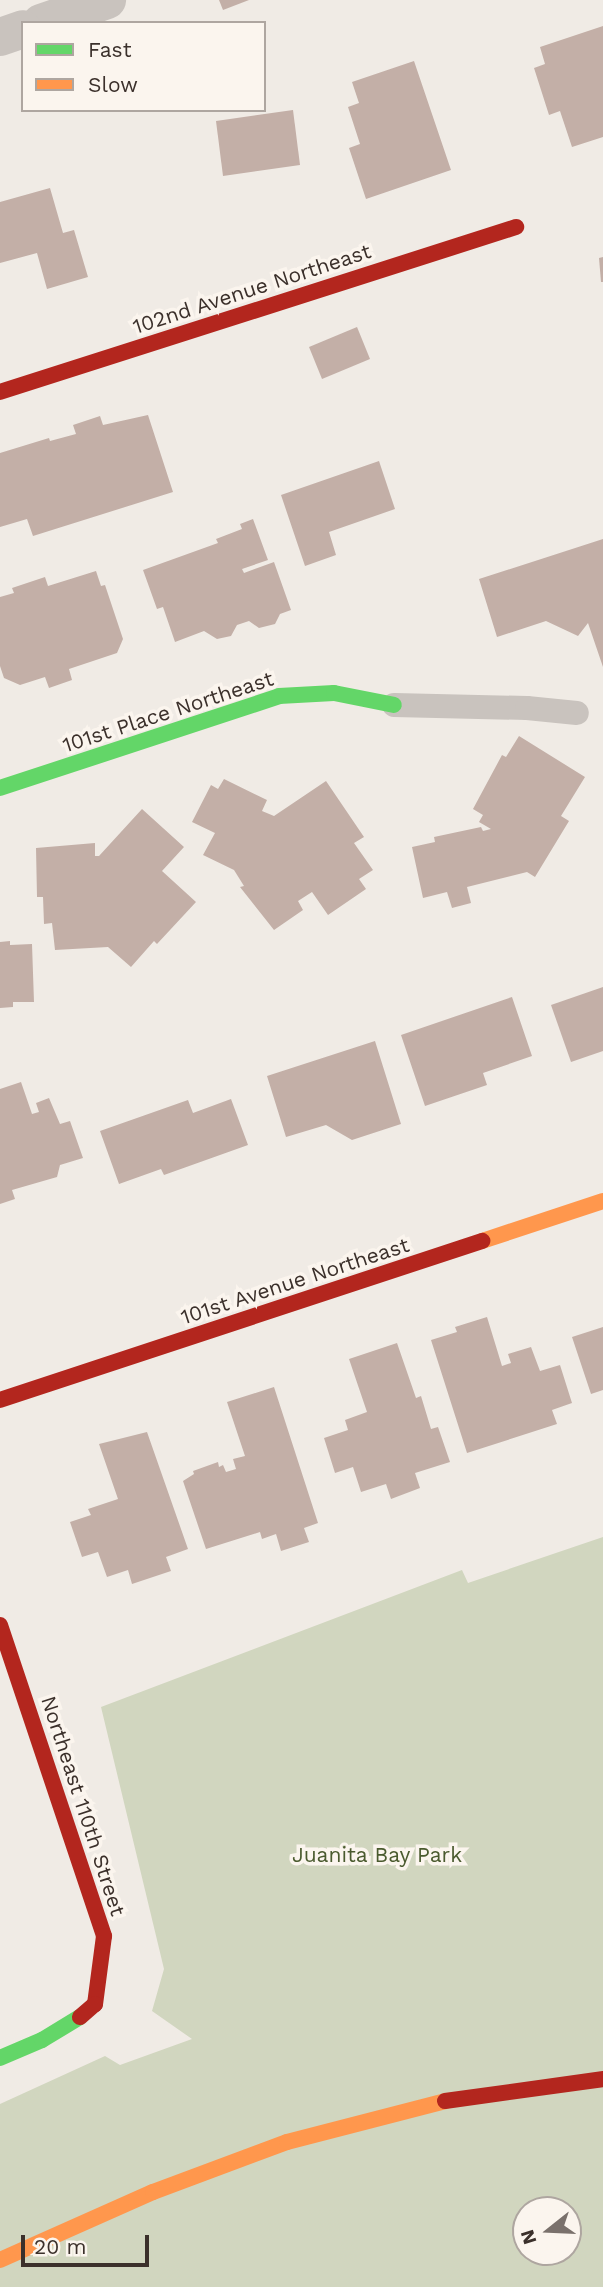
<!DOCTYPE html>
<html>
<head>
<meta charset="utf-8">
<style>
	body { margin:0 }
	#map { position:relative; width:603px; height:2287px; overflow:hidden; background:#f0ebe5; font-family:"Work Sans",sans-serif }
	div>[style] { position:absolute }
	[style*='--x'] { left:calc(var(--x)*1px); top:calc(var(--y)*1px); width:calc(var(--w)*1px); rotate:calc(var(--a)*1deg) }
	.green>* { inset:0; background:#d1d6bf }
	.building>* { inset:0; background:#c3afa7 }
	.lane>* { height:24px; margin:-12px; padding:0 12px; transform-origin:12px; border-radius:12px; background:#c9c3be }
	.street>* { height:38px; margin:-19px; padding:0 19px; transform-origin:19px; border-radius:19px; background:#c9c3be }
	.fast>* { height:16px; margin:-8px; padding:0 8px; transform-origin:8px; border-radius:8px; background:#63d668 }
	.slow>* { height:16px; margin:-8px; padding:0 8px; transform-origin:8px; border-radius:8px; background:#ff974d }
	.jam>* { height:16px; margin:-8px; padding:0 8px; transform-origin:8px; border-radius:8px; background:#b3261e }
	span { translate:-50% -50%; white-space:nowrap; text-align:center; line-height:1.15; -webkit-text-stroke:7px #fbf5ee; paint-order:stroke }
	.street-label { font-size:21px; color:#3b302b }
	.park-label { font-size:21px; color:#4a5a2e }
	.legend { position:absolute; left:21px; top:21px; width:245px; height:91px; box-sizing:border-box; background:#fbf5ee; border:2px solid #aea6a0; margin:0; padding:9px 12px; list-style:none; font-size:21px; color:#3b302b }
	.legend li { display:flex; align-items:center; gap:14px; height:35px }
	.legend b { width:35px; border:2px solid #aea6a0 }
	.north { position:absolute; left:512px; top:2196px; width:70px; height:70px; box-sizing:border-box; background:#fbf5ee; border:2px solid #aea6a0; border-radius:50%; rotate:252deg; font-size:19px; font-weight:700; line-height:28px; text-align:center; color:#3b302b }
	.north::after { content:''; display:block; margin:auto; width:24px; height:32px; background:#7a716c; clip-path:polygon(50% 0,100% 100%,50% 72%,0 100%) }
	.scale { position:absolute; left:21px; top:2235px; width:128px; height:32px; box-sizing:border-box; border:4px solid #3b302b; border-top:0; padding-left:9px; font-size:21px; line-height:24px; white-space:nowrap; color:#3b302b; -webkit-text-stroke:5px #fbf5ee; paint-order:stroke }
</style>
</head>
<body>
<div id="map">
	<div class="green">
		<div style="clip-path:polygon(evenodd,603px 1537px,603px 2287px,0 2287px,0 2104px,105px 2056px,120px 2065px,192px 2039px,152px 2011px,164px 1969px,101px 1707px,462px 1570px,468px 1583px,603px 1537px,526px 2210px,568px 2210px,568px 2252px,526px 2252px,526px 2210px)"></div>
	</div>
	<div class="building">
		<div style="clip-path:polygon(219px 0,249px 0,223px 10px)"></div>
		<div style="clip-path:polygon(603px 26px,603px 137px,572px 147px,560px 111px,549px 115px,534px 68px,545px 64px,540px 47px)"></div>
		<div style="clip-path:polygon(414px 61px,451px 170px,366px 199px,349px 148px,360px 144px,348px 107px,359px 103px,352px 82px)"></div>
		<div style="clip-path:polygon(293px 110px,300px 165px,223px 176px,216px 121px)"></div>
		<div style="clip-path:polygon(50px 188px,63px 233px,74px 230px,88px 277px,47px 289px,37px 253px,0 263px,0 202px)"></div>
		<div style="clip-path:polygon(603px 257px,603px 282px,601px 282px,599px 258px)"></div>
		<div style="clip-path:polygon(357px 327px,370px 359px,322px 379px,309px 347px)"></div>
		<div style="clip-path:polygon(148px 415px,173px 492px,33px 536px,27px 519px,0 527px,0 453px,49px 438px,50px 441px,76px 434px,73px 425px,100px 416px,103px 425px)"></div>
		<div style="clip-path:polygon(379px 461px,395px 509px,329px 532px,336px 555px,305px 566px,281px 495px)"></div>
		<div style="clip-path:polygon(253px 519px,268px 560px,242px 569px,244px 573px,274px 562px,291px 610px,280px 614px,275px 624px,259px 628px,249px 621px,237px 625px,231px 636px,217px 639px,204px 631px,175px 642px,163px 607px,157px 609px,143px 570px,218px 543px,216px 539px,242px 529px,240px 524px)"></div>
		<div style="clip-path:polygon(603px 539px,603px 667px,588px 623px,578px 636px,546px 621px,497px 637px,479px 579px)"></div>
		<div style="clip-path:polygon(96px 571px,101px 586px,105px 585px,123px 639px,117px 653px,69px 669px,72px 680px,49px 688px,45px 677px,20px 685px,4px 678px,0 666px,0 597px,14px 593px,12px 588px,45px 577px,48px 586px)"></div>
		<div style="clip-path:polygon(519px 736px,585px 777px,561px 816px,569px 821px,535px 877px,527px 872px,467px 887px,471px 903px,452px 908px,447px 892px,423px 898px,412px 847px,435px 842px,434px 837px,481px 827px,483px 831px,491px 829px,479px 822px,483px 815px,473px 809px,502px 755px,506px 757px)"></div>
		<div style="clip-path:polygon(224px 779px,267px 800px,262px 811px,274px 816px,326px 781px,364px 837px,354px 843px,373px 870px,359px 879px,366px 889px,328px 915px,312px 892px,298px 901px,303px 910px,274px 930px,240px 887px,244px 886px,234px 870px,203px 855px,215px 833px,192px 822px,211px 785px,218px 789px)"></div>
		<div style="clip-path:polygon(142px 809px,184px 847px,162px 871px,196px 902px,157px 944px,154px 941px,131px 967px,108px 947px,55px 950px,52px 923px,44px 924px,43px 897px,37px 897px,36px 848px,95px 843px,95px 856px,99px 856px)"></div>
		<div style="clip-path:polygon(10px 941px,10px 945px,32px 944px,34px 1002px,13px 1002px,13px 1007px,0 1008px,0 942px)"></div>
		<div style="clip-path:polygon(603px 987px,603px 1051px,571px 1062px,551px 1005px)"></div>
		<div style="clip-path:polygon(512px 997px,532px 1056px,483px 1073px,487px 1085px,425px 1106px,401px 1035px)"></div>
		<div style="clip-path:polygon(375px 1041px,401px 1124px,352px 1140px,326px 1125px,286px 1137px,267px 1076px)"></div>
		<div style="clip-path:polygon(21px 1082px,32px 1114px,39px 1112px,36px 1103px,49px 1098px,60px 1124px,70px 1121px,83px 1158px,60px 1165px,57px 1177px,12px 1190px,15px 1199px,0 1204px,0 1089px)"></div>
		<div style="clip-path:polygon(231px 1099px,248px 1145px,164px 1175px,161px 1169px,119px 1184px,100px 1131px,188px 1100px,193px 1113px)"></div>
		<div style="clip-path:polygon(487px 1317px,502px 1366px,511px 1363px,508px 1354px,531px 1347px,540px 1371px,560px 1365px,572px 1403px,552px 1410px,557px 1424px,467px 1453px,431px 1340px,457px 1332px,455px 1327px)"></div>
		<div style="clip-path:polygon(603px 1327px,603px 1390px,591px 1394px,572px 1337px)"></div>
		<div style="clip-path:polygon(397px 1343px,416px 1398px,421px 1396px,431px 1429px,438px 1427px,450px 1462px,415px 1473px,420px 1488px,391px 1499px,386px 1484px,361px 1492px,353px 1467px,335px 1473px,324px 1438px,348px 1430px,345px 1420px,367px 1412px,349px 1359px)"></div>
		<div style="clip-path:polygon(274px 1387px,318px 1523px,304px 1528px,309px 1542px,281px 1551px,276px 1534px,262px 1539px,260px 1532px,206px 1549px,183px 1481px,194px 1474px,193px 1471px,218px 1462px,219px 1467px,223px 1465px,226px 1472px,236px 1469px,233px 1459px,245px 1456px,227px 1402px)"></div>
		<div style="clip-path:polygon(147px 1432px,188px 1549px,166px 1557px,171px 1571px,132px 1584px,128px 1570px,107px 1577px,98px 1552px,82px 1557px,70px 1522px,91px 1515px,88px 1509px,118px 1499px,99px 1444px)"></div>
	</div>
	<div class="lane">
		<div style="--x:394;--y:705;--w:133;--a:1.3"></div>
		<div style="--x:527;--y:708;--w:50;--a:5.7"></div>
	</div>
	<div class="street">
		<div style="--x:41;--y:23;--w:70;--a:-19.2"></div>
		<div style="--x:0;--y:37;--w:24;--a:-19"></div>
	</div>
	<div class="fast">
		<div style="--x:0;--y:788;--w:294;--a:-18.2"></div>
		<div style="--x:279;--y:696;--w:55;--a:-3.1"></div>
		<div style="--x:334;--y:693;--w:61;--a:11.3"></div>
		<div style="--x:0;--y:2058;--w:46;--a:-23.2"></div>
		<div style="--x:42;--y:2040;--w:44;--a:-31.2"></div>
	</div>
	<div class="slow">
		<div style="--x:482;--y:1241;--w:127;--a:-18.3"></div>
		<div style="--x:0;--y:2260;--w:167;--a:-24"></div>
		<div style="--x:153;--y:2192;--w:143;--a:-20.5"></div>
		<div style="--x:287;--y:2142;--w:163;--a:-14.5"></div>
	</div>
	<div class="jam">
		<div style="--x:0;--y:392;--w:542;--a:-17.73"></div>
		<div style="--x:0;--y:1400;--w:508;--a:-18.26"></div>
		<div style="--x:0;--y:1625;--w:328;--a:71.5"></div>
		<div style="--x:104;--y:1936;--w:69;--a:97.5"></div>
		<div style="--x:95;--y:2004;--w:20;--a:139"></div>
		<div style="--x:445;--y:2101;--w:160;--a:-7.9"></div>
	</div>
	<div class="street-label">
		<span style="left:252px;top:289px;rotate:-18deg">102nd Avenue Northeast</span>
		<span style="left:168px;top:712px;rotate:-18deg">101st Place Northeast</span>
		<span style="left:295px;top:1281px;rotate:-18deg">101st Avenue Northeast</span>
		<span style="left:83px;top:1806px;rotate:72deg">Northeast 110th Street</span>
	</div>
	<div class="park-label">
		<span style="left:377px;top:1855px">Juanita Bay Park</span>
	</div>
	<ul class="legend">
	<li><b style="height:9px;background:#63d668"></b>Fast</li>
	<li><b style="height:9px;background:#ff974d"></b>Slow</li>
	</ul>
	<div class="north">N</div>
	<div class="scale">20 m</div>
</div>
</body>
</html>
